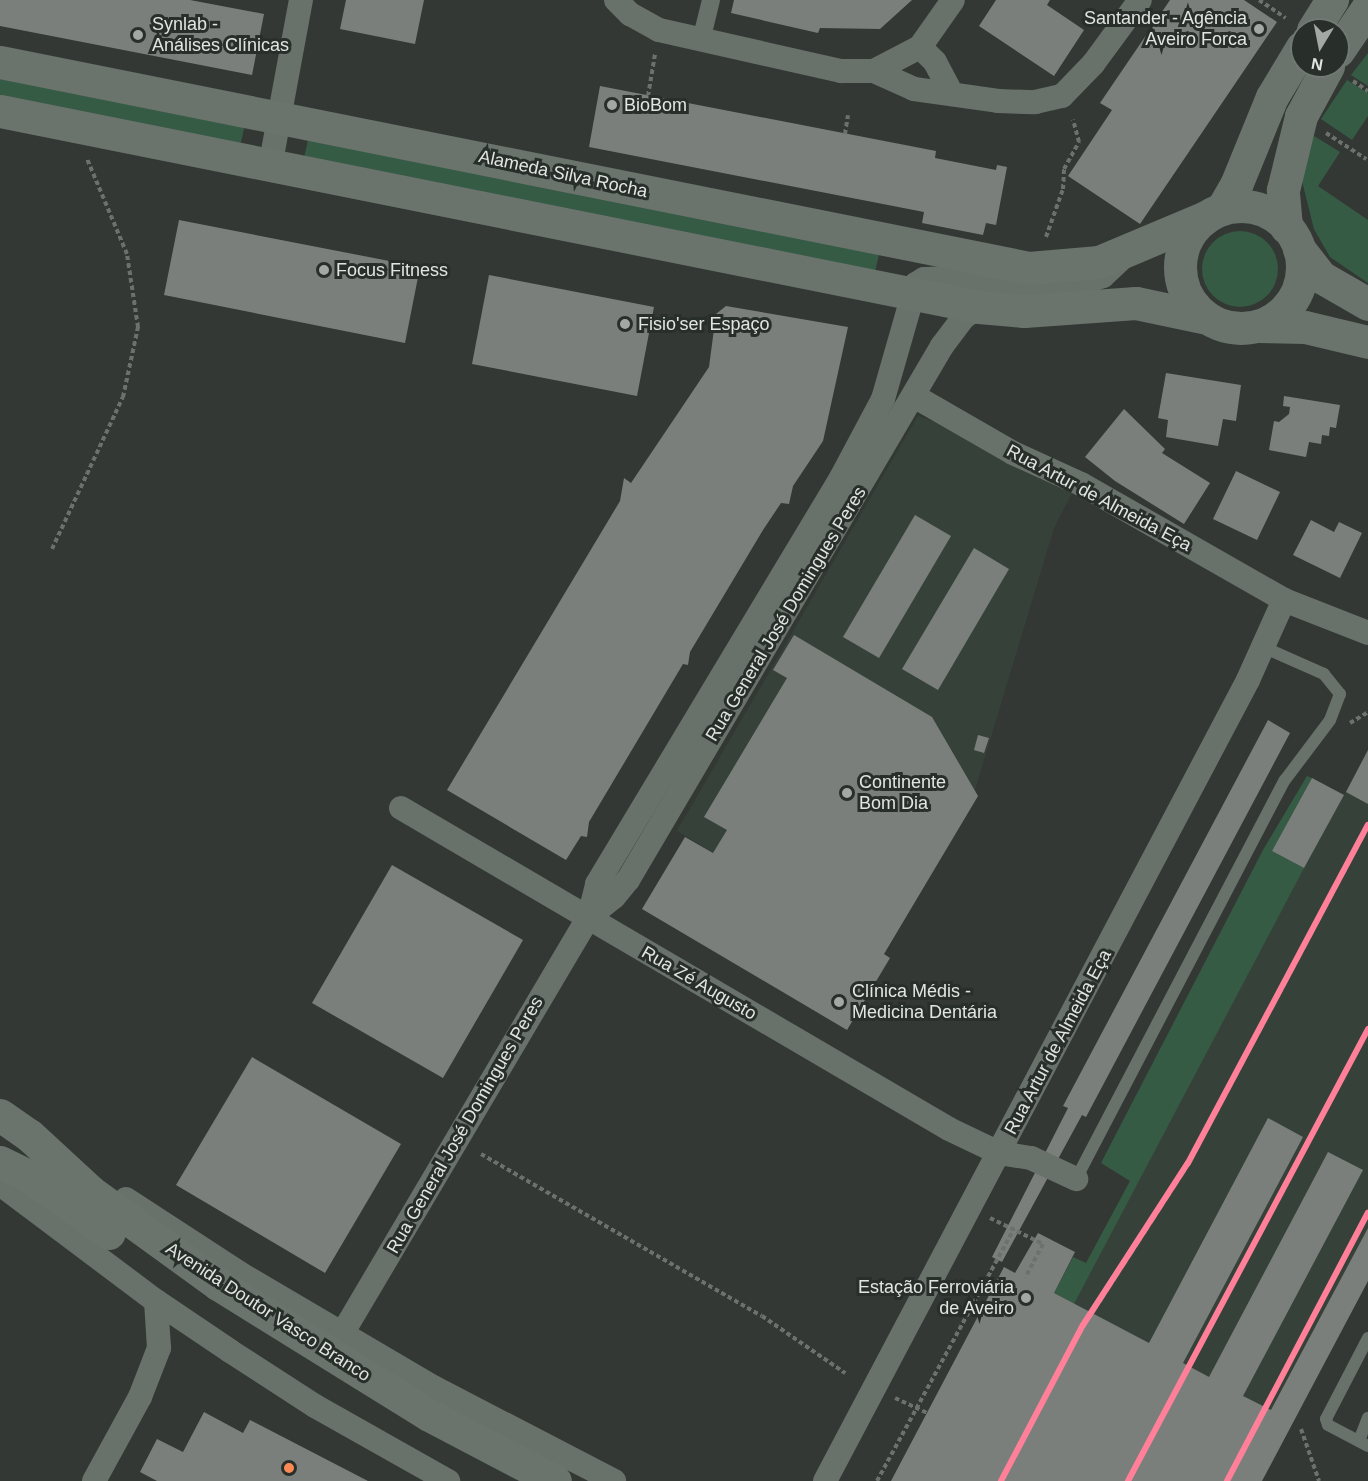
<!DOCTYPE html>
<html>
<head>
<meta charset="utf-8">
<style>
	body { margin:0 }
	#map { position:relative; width:1368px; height:1481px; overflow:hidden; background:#333835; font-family:Helvetica,sans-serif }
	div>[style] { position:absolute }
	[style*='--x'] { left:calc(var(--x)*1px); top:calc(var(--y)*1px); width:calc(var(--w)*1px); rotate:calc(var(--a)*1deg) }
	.built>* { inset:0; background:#364239 }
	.green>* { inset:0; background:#365b44 }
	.round { border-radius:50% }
	.building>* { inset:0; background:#7b7f7c }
	.path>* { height:4px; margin-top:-2px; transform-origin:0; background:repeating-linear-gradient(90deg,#6b716d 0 4.5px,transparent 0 7.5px) }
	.service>* { height:12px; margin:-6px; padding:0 6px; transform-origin:6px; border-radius:6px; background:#69716b }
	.pedestrian>* { height:18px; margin:-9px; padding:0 9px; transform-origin:9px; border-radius:9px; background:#69716b }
	.minor>* { height:24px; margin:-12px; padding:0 12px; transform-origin:12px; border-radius:12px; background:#69716b }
	.secondary>* { height:33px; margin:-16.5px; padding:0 16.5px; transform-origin:16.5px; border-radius:16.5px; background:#6a746d }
	.secondary>.ring { margin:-16.5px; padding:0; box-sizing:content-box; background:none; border:33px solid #6a746d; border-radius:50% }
	.rail>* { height:4.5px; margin-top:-2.25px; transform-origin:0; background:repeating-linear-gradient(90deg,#696e6b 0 9px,transparent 0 13.5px) }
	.rail-1>* { height:6px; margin:-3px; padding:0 3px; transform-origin:3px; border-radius:3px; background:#ff8098 }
	.dots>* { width:16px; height:16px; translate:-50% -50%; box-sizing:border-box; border:3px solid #282f2a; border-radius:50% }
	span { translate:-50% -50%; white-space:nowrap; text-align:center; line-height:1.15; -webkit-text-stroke:6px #282f2a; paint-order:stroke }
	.poi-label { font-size:18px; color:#e1e5e2 }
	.right { translate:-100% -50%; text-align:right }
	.left { translate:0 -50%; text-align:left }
	.street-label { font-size:18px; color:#e1e5e2 }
	.north { position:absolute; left:1290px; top:18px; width:60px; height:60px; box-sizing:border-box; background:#282f2a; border:2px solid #727874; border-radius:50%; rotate:190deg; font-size:16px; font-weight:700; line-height:24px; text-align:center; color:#e1e5e2 }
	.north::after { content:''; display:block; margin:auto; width:21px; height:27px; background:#a4a8a5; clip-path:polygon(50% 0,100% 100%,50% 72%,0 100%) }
</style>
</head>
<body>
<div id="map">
	<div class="built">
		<div style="clip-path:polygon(918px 416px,946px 426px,1072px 493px,1054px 528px,975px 790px,978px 796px,884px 954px,677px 831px)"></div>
		<div style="clip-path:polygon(1368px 750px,1368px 1281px,1262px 1481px,891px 1481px,1004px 1267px,1074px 1304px,1303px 868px,1272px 851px,1312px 778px,1344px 795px)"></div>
	</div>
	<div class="green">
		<div style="clip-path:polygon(1368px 53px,1368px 86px,1351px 75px)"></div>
		<div style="clip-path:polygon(0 76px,245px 124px,239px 151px,0 103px)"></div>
		<div style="clip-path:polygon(1347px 80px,1368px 93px,1368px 116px,1352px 140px,1321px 119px)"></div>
		<div style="clip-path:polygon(1314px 136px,1340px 152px,1318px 186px,1368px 220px,1368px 283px,1330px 257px,1314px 229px,1302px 181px,1305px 156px)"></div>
		<div style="clip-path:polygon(308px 140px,879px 254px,875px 272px,304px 158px)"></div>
		<div class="round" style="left:1202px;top:231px;width:76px;height:76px"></div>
		<div style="clip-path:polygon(1307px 776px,1312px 778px,1272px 851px,1304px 868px,1074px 1304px,1054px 1293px,1073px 1257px,1086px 1263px,1130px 1181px,1101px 1163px,1263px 850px)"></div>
	</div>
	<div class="building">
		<div style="clip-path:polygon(0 0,190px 0,264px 14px,252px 75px,0 26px)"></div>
		<div style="clip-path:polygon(346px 0,424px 0,415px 44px,340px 29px)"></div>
		<div style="clip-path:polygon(734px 0,912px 0,880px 29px,820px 28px,818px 33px,731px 13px)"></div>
		<div style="clip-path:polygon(996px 0,1050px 0,1047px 5px,1084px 30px,1054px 76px,979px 26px)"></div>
		<div style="clip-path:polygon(1170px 0,1244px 0,1277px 22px,1140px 224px,1068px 176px,1112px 110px,1100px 103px)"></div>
		<div style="clip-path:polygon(600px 86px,936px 151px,935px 158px,996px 170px,997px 165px,1007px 167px,996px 225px,986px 223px,983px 235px,922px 223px,924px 212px,589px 147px)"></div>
		<div style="clip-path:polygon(179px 220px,420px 267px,405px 343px,164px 295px)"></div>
		<div style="clip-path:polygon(489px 275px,654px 307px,637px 396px,472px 364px)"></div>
		<div style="clip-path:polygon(726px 306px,848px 327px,823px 441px,793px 486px,789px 504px,781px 503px,763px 530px,690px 652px,688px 665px,683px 664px,589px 822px,587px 837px,581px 836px,566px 860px,447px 790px,620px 501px,624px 478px,631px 483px,709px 367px,716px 314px)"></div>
		<div style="clip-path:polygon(1166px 373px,1241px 385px,1236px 421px,1223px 419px,1218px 446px,1166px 437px,1168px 420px,1158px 418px)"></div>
		<div style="clip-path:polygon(1284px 396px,1340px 405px,1336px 428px,1330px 427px,1329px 436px,1322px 435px,1321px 444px,1309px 442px,1306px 457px,1269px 450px,1274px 421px,1279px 422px,1289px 414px,1290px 407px,1283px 406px)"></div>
		<div style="clip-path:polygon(1124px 409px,1165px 449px,1162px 453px,1210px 483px,1184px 524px,1115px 481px,1085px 457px)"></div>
		<div style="clip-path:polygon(1236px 471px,1280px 492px,1257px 540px,1213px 519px)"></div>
		<div style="clip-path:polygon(915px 515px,951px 536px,879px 658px,843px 637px)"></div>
		<div style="clip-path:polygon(1311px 520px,1334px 532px,1339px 522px,1362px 533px,1340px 578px,1293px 555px)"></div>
		<div style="clip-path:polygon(974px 548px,1009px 569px,938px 690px,902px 669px)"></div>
		<div style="clip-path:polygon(794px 635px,932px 717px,978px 796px,884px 954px,890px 958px,847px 1030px,642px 909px,685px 837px,713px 853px,727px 830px,704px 817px,787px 678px,773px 670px)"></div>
		<div style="clip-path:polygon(1268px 720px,1290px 733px,1086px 1117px,1082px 1115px,1002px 1262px,992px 1257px,1068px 1108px,1063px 1106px)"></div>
		<div style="clip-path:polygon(978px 735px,989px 738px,984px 753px,974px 750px)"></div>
		<div style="clip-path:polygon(1368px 750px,1368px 804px,1346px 792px)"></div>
		<div style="clip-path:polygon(1312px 778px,1344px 795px,1304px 868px,1272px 851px)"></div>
		<div style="clip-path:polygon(392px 865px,523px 940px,443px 1078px,312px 1003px)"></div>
		<div style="clip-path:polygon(252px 1057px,401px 1144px,325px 1273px,176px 1185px)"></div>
		<div style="clip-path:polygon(1268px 1118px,1303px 1137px,1183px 1363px,1209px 1377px,1328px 1152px,1363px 1170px,1243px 1396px,1271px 1410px,1368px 1228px,1368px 1281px,1262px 1481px,891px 1481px,1004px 1267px,1015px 1273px,1038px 1233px,1075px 1252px,1054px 1293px,1149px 1343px)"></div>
		<div style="clip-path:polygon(204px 1412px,243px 1433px,250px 1420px,368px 1481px,157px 1481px,140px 1472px,157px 1439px,183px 1452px)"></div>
	</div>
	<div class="path">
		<div style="--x:1259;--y:0;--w:32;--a:34"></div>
		<div style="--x:1353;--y:81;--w:18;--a:34"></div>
		<div style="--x:648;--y:96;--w:43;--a:-80.5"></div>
		<div style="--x:1326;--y:133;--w:48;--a:33"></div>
		<div style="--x:845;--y:134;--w:19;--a:-81"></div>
		<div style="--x:1046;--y:237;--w:51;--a:-70.5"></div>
		<div style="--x:1063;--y:189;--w:20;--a:-87"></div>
		<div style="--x:1064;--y:169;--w:31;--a:-61"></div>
		<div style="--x:1079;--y:142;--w:23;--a:-105"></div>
		<div style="--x:52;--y:549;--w:168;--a:-65"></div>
		<div style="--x:123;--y:397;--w:72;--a:-77.9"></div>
		<div style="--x:138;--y:327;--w:74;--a:-98.6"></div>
		<div style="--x:127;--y:254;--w:103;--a:-112.8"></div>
		<div style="--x:1350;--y:723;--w:21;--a:-31"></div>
		<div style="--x:481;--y:1154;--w:324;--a:30"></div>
		<div style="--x:762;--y:1316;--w:101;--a:34.5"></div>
		<div style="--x:990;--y:1218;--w:59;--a:26.1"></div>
		<div style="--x:1043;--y:1244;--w:38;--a:118"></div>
		<div style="--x:895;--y:1398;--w:35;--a:25"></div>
		<div style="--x:1301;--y:1429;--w:55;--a:70.9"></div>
		<div style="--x:877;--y:1481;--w:287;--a:-61.5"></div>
	</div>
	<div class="service">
		<div style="--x:1076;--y:1179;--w:450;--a:-62.4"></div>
		<div style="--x:1285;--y:780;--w:75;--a:-53.1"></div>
		<div style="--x:1330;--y:720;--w:28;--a:-69"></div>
		<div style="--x:1340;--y:694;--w:26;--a:-129"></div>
		<div style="--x:1324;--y:674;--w:67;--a:-156.1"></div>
		<div style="--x:1368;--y:1338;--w:91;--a:117.4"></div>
		<div style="--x:1326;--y:1419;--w:6;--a:72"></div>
		<div style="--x:1328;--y:1425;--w:45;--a:27.7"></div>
		<div style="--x:1359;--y:1441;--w:25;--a:-69"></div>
	</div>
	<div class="pedestrian">
		<div style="--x:701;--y:41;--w:42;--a:-76.3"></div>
	</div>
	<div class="minor">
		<div style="--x:616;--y:0;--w:20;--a:45"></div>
		<div style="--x:630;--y:14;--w:33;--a:29"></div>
		<div style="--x:659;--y:30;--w:187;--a:12.7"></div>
		<div style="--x:841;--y:71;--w:33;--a:0"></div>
		<div style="--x:874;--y:71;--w:52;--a:-27.6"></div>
		<div style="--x:920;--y:47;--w:57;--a:-54.9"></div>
		<div style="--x:920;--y:47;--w:21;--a:45"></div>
		<div style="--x:935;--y:62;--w:34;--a:62"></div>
		<div style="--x:874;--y:71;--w:44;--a:24.2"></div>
		<div style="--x:914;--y:89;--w:85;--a:8.1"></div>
		<div style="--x:998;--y:101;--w:37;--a:2"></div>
		<div style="--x:1035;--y:102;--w:28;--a:-13"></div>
		<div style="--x:1062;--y:96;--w:45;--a:-45.9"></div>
		<div style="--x:1093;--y:64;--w:79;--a:-53.7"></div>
		<div style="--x:270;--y:167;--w:170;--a:-79.5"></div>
		<div style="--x:914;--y:396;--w:114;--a:29.9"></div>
		<div style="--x:1013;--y:453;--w:75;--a:24.5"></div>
		<div style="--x:1081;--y:484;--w:234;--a:29.7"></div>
		<div style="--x:1284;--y:600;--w:90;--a:21.4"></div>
		<div style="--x:401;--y:808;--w:635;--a:30.36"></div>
		<div style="--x:949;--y:1129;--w:55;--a:25.6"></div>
		<div style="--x:999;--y:1153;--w:32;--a:9"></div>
		<div style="--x:1031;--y:1158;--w:50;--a:25"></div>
		<div style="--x:589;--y:917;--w:32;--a:-39"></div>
		<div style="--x:614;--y:897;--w:22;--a:-51"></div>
		<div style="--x:628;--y:880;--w:619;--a:-59.54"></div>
		<div style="--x:942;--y:346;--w:36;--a:-53"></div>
		<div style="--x:964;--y:317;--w:18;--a:-34"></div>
		<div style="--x:0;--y:1184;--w:195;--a:36.9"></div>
		<div style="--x:156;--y:1301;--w:89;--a:34"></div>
		<div style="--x:230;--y:1351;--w:101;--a:32.9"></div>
		<div style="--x:315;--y:1406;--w:153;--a:29.4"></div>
		<div style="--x:126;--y:1199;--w:137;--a:33.1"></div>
		<div style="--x:241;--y:1274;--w:223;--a:30.5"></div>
		<div style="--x:433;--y:1387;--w:204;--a:27.4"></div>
		<div style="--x:342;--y:1334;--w:485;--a:-59.4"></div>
		<div style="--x:589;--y:917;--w:34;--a:-76"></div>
		<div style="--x:597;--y:884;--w:474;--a:-59"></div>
		<div style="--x:841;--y:478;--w:89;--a:-62"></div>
		<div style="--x:883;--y:399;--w:120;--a:-74"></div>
		<div style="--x:916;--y:284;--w:9;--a:-32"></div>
		<div style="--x:924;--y:279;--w:23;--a:-2"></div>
		<div style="--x:947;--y:278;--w:65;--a:9.8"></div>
		<div style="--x:1011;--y:289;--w:38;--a:-3"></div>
		<div style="--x:1049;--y:287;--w:40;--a:-8.5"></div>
		<div style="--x:1089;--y:281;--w:15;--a:-20"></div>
		<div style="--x:1103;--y:276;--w:22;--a:-43"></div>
		<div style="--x:94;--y:1481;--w:96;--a:-61.3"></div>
		<div style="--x:140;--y:1397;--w:53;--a:-68.8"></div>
		<div style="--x:159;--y:1348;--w:47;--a:-93.7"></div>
		<div style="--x:825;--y:1481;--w:906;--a:-62.16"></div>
		<div style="--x:1248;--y:680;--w:88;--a:-65.8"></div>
	</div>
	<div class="secondary">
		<div style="--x:1313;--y:30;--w:36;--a:-58"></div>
		<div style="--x:1338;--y:51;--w:53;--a:-55.7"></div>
		<div style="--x:0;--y:62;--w:1049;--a:11.32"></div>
		<div style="--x:1029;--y:268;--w:70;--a:-4.9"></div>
		<div style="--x:1099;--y:262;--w:118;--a:-22.9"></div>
		<div style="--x:0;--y:111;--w:998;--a:11.32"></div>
		<div style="--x:979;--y:307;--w:45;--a:5.1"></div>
		<div style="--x:1024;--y:311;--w:112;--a:-4.1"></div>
		<div style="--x:1136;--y:303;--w:73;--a:11.9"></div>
		<div class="ring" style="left:1180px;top:206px;width:89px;height:89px"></div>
		<div style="--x:1222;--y:209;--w:28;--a:-60"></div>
		<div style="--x:1236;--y:185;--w:95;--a:-67.8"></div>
		<div style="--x:1272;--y:97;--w:58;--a:-59"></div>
		<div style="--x:1286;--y:227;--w:37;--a:-95"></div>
		<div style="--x:1283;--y:190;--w:76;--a:-76.3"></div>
		<div style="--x:1301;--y:116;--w:57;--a:-61.6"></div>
		<div style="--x:1299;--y:249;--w:36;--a:52"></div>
		<div style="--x:1321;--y:277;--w:54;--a:29.9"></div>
		<div style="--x:1257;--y:326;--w:48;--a:1.2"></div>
		<div style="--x:1305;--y:327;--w:65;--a:13.4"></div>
		<div style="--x:0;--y:1115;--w:35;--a:35"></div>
		<div style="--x:29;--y:1135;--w:84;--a:42.6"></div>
		<div style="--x:91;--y:1192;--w:157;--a:35.9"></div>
		<div style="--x:218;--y:1284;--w:248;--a:31.8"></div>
		<div style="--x:429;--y:1415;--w:142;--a:27.6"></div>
		<div style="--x:0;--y:1162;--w:32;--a:26"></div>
		<div style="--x:29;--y:1176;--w:98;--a:35.5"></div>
	</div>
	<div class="rail">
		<div style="--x:1091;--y:1313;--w:179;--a:-57.1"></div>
		<div style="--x:1188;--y:1163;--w:383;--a:-62"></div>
	</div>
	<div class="rail-1">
		<div style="--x:1001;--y:1481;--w:176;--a:-62.3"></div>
		<div style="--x:1083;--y:1325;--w:193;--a:-57.1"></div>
		<div style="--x:1188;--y:1163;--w:383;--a:-62"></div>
		<div style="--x:1128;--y:1481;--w:512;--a:-62.03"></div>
		<div style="--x:1227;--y:1481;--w:303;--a:-62.3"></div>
	</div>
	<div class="dots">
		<div style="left:1259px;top:29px;background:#a4a8a5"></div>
		<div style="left:138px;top:35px;background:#a4a8a5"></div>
		<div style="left:612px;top:105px;background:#a4a8a5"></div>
		<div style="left:324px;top:270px;background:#a4a8a5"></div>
		<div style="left:625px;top:324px;background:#a4a8a5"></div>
		<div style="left:847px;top:793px;background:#a4a8a5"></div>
		<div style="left:839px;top:1002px;background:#a4a8a5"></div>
		<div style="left:1026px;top:1298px;background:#a4a8a5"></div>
		<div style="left:289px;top:1468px;background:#f98a56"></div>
	</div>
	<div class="poi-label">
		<span class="right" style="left:1247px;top:29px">Santander - Agência<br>Aveiro Forca</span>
		<span class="left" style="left:152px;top:35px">Synlab -<br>Análises Clínicas</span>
		<span class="left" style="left:624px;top:105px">BioBom</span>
		<span class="left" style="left:336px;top:270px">Focus Fitness</span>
		<span class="left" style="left:638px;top:324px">Fisio'ser Espaço</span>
		<span class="left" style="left:859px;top:793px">Continente<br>Bom Dia</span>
		<span class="left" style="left:852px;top:1002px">Clínica Médis -<br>Medicina Dentária</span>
		<span class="right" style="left:1014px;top:1298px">Estação Ferroviária<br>de Aveiro</span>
	</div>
	<div class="street-label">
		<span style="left:563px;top:174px;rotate:12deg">Alameda Silva Rocha</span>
		<span style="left:1099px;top:498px;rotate:28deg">Rua Artur de Almeida Eça</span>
		<span style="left:786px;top:614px;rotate:-59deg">Rua General José Domingues Peres</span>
		<span style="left:699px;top:983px;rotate:30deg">Rua Zé Augusto</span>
		<span style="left:1058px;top:1042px;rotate:-62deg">Rua Artur de Almeida Eça</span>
		<span style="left:465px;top:1125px;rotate:-60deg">Rua General José Domingues Peres</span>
		<span style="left:268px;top:1312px;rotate:33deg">Avenida Doutor Vasco Branco</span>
	</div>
	<div class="north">N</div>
</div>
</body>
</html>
